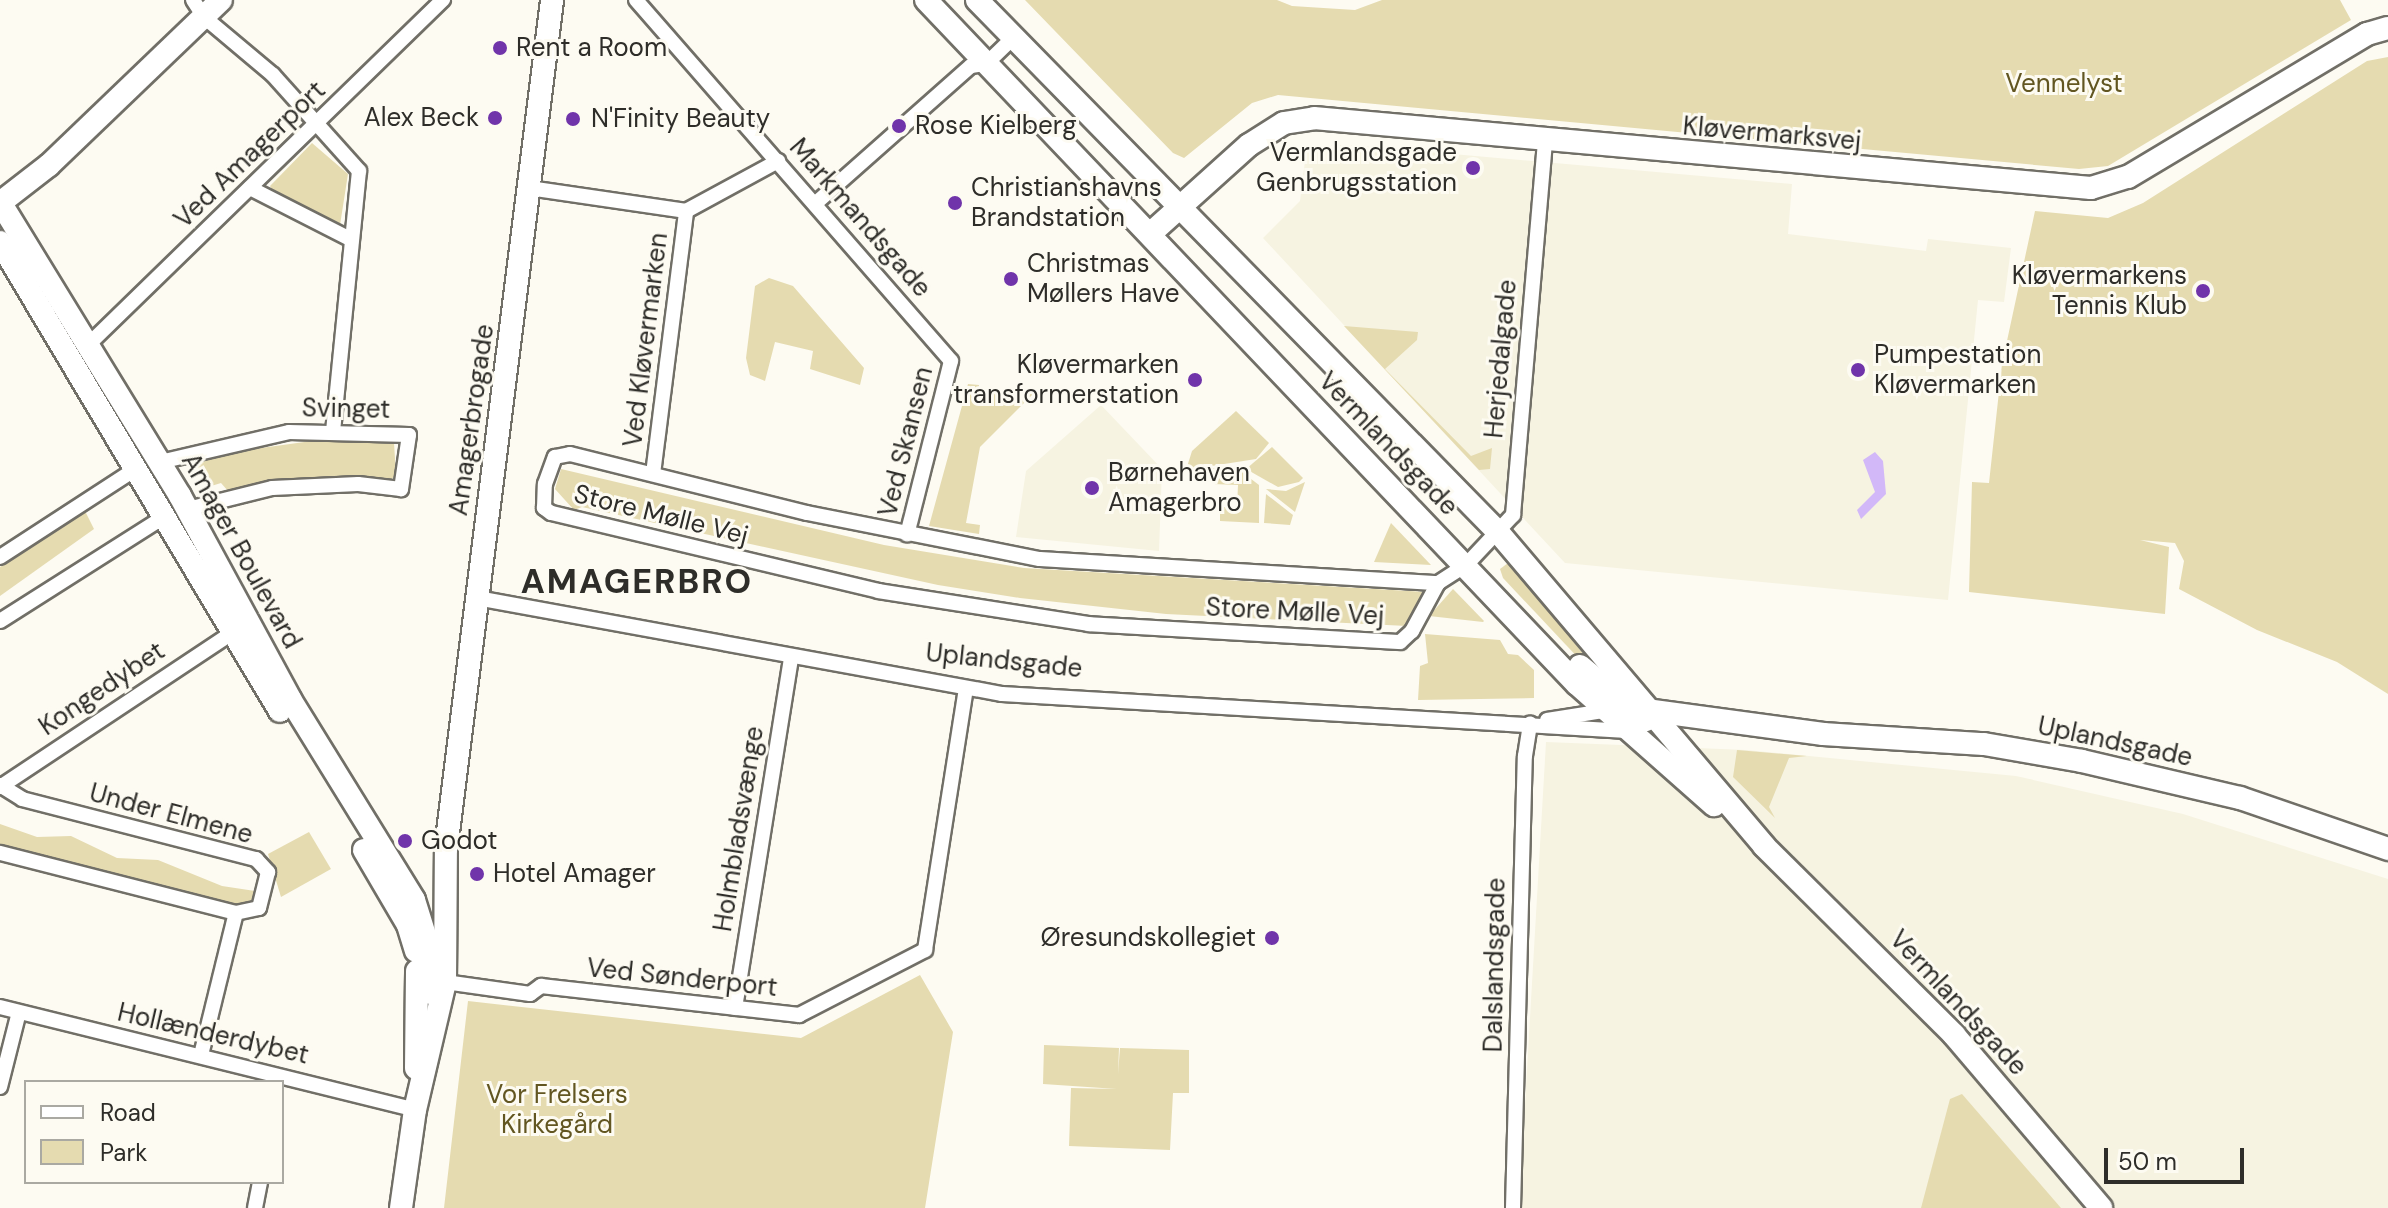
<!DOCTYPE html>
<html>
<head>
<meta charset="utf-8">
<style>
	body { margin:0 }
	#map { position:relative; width:2388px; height:1208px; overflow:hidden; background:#fdfbf2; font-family:"DM Sans",sans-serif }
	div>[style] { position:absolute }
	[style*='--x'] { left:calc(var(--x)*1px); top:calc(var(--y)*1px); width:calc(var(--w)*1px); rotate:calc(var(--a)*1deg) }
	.built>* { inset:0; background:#f6f3e1 }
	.green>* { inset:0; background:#e5dbb0 }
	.water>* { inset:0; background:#d2b8f8 }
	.roads { filter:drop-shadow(2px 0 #716f67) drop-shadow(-2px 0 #716f67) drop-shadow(0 2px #716f67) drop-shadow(0 -2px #716f67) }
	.street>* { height:14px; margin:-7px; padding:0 7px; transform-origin:7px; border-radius:7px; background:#fff }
	.secondary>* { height:22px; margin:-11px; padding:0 11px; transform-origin:11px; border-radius:11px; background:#fff }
	.dots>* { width:22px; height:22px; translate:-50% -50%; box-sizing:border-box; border:4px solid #fdfbf2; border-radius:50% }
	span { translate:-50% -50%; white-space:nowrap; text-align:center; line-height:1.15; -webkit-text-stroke:6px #fdfbf2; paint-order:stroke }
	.poi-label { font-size:26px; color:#2e2d29 }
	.left { translate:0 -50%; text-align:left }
	.right { translate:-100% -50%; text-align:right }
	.park-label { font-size:26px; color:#625621 }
	.street-label { font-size:26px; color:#2e2d29 }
	.district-label { font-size:34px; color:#2e2d29; font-weight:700; letter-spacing:2px }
	.legend { position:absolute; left:24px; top:1080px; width:260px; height:104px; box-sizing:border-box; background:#fdfbf2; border:2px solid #aaa9a2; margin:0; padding:10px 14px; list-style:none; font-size:24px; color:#2e2d29 }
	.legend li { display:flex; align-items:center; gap:16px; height:40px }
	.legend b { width:40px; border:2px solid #aaa9a2 }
	.scale { position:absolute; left:2104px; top:1148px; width:140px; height:36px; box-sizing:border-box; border:4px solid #2e2d29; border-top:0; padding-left:10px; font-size:24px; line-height:28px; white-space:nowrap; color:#2e2d29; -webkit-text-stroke:6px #fdfbf2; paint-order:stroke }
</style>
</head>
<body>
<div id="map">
	<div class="built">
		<div style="clip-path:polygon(1307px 145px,1351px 145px,1792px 184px,1788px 234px,1926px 251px,1928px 239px,2011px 248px,2004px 302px,1978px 300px,1948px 600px,1565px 563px,1263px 238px,1300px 201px)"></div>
		<div style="clip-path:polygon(1101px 405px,1162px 469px,1159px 551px,1016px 537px,1026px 471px)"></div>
		<div style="clip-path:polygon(1546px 742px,1746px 750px,2016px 776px,2183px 814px,2388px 879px,2388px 1208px,1519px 1208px)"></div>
	</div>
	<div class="green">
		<div style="clip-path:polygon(1025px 0,1277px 0,1292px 6px,1355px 10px,1382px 0,2340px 0,2351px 20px,2108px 166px,2079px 169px,1278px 95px,1252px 103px,1184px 158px,1173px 153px)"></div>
		<div style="clip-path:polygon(2388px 57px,2388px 694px,2337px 662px,2257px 630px,2179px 589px,2184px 561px,2175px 543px,2140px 540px,2169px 547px,2165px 614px,1969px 592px,1972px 482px,1989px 483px,2002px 364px,2035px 211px,2108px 218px,2143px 203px,2367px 61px)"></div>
		<div style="clip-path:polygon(312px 143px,348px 174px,340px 225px,274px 193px,270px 186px)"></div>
		<div style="clip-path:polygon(769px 278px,793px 286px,864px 368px,860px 385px,810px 369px,813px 351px,775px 342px,765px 381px,750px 375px,746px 358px,755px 286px)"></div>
		<div style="clip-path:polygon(1344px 326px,1418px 332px,1417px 340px,1385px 369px,1471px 456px,1492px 448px,1490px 469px,1479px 470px)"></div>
		<div style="clip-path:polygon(968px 384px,979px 385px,979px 391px,1024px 397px,1025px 390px,1034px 393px,980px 447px,966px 523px,980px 525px,979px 534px,929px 526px)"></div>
		<div style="clip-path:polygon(1236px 411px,1269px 443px,1256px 459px,1186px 470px,1192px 451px)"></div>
		<div style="clip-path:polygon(333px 438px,394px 443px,396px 474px,391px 480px,296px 479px,228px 491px,221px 483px,208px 487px,195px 463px,240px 451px)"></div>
		<div style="clip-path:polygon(1272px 447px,1303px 478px,1299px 482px,1278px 487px,1246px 469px)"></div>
		<div style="clip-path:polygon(1211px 468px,1238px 469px,1259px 485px,1259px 523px,1220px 521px,1220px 507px,1237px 507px,1238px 485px,1213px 484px,1213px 472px,1201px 471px)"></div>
		<div style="clip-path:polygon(561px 469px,884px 545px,1024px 568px,1426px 592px,1407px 626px,1166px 614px,1020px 598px,938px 585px,582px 507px,574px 510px,555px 489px)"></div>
		<div style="clip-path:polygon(1305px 482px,1295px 512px,1266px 489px,1286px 491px)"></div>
		<div style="clip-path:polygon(1266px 494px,1293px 515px,1290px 525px,1264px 523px)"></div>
		<div style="clip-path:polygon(84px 509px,94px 529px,0 596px,0 567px)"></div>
		<div style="clip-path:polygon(1391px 523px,1431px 565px,1374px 562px)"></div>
		<div style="clip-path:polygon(1508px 563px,1515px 566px,1588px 660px,1582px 662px,1503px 578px,1500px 569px)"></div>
		<div style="clip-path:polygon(1453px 589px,1484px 621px,1483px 622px,1429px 616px)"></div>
		<div style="clip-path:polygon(1425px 634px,1500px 640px,1508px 654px,1518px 655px,1534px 670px,1534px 698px,1418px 700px,1420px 666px,1428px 663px)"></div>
		<div style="clip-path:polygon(1737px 750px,1807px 756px,1789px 758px,1769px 807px,1775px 818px,1733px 777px)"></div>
		<div style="clip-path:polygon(0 824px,37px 837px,71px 836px,117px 858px,158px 860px,222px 886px,255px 891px,250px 904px,241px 907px,0 847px)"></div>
		<div style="clip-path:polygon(309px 832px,331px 869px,281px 897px,268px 854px)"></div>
		<div style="clip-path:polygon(920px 975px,953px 1032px,925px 1208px,444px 1208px,468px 1001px,801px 1038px)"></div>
		<div style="clip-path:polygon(1044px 1045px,1119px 1048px,1118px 1074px,1120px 1048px,1189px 1050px,1189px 1093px,1173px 1093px,1170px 1150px,1069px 1146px,1071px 1088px,1117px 1089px,1043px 1084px)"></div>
		<div style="clip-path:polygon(1962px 1094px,2061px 1208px,1921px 1208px,1950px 1099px)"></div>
	</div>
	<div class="water">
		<div style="clip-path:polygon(1875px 452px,1883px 461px,1886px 494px,1861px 519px,1857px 510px,1875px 492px,1863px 460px)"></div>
	</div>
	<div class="roads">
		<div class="street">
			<div style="--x:193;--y:0;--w:20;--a:57"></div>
			<div style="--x:204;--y:17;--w:90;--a:40"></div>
			<div style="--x:273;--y:75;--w:129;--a:48.1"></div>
			<div style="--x:359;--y:171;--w:260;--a:95.7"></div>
			<div style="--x:636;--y:0;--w:479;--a:48.9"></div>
			<div style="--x:951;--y:361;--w:179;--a:104.2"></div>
			<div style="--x:250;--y:188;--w:114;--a:27"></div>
			<div style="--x:529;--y:188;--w:159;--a:8.3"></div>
			<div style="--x:686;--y:211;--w:105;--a:-28.5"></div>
			<div style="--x:816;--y:203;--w:207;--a:-41.5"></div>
			<div style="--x:971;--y:66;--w:15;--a:-8"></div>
			<div style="--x:986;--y:64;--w:37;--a:-44"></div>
			<div style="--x:89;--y:344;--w:494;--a:-44.2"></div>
			<div style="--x:160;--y:462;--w:132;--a:-13.1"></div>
			<div style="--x:289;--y:432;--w:120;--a:1.4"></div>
			<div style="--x:409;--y:435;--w:55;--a:98.4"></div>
			<div style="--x:401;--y:489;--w:43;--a:-173.4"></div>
			<div style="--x:358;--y:484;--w:86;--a:177.3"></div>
			<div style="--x:272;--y:488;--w:87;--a:166"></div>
			<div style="--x:653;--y:474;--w:265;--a:-82.8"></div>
			<div style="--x:0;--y:557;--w:160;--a:-33"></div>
			<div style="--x:1438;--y:583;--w:55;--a:118.4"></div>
			<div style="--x:1412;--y:631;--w:16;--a:137"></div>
			<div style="--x:1400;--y:642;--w:312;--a:-176.7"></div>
			<div style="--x:1089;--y:624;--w:213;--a:-171.1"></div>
			<div style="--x:879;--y:591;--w:337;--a:-166.6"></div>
			<div style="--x:551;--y:513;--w:9;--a:-144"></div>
			<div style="--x:544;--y:508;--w:24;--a:-88"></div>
			<div style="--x:545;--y:484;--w:29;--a:-70"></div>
			<div style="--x:555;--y:457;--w:15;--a:-11"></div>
			<div style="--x:570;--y:454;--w:244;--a:14"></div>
			<div style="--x:807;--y:513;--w:237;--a:11.2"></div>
			<div style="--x:1040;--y:559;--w:399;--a:3.5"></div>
			<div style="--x:1438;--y:583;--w:33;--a:-33"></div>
			<div style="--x:1466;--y:565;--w:69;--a:-46.8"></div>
			<div style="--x:1513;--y:515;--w:377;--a:-85.1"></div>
			<div style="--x:477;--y:598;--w:534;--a:10.36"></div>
			<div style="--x:1002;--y:694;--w:626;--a:3.39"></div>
			<div style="--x:0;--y:621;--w:191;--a:-32.4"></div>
			<div style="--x:1547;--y:720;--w:58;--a:-9"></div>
			<div style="--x:0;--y:785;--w:26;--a:32"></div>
			<div style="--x:22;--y:799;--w:242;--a:14.4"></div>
			<div style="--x:256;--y:859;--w:18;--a:47"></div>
			<div style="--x:268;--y:872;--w:37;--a:104"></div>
			<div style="--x:259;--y:908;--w:24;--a:168"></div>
			<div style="--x:236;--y:913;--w:244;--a:-165.7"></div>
			<div style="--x:0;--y:787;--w:280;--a:-33.6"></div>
			<div style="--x:445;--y:982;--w:86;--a:8"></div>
			<div style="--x:530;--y:994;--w:14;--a:-36"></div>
			<div style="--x:541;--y:986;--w:260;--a:6.4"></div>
			<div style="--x:799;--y:1015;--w:142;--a:-27.3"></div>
			<div style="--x:925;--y:950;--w:265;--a:-81.1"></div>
			<div style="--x:0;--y:1007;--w:428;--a:13.9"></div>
			<div style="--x:735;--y:1008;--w:354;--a:-80.9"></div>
			<div style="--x:201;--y:1055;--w:146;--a:-76.2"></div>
			<div style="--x:0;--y:1087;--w:77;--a:-75.8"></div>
			<div style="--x:255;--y:1208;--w:26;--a:-79"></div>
			<div style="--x:1513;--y:1208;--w:452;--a:-88.5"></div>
			<div style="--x:1525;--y:756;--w:33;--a:-81"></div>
		</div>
		<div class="secondary">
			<div style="--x:926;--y:0;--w:944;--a:46.42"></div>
			<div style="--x:1577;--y:684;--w:183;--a:41.5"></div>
			<div style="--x:977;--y:0;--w:745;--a:45.6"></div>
			<div style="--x:1498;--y:532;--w:412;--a:49.7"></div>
			<div style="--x:1764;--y:846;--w:268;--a:44.8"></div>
			<div style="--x:1954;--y:1035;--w:227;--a:49.6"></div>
			<div style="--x:0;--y:202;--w:345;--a:58.5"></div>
			<div style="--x:180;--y:496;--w:231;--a:61.5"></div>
			<div style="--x:290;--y:699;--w:236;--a:58.3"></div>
			<div style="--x:414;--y:900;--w:50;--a:72.6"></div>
			<div style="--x:429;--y:948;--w:45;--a:88.7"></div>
			<div style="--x:0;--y:203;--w:62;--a:-37.8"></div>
			<div style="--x:49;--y:165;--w:238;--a:-43.8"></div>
			<div style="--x:1150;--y:234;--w:133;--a:-42"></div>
			<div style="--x:1249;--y:145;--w:41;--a:-32.2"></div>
			<div style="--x:1284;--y:123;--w:30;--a:-9"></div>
			<div style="--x:1314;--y:118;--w:780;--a:5.15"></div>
			<div style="--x:2091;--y:188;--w:39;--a:-17"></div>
			<div style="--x:2128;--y:177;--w:279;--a:-30.9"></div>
			<div style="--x:2367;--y:34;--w:22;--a:-16"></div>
			<div style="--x:0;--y:242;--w:546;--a:59.16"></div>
			<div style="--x:1580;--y:666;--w:85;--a:39.7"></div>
			<div style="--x:1646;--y:710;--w:179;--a:7.7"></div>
			<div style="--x:1823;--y:734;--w:161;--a:3.6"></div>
			<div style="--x:1984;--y:744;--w:99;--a:9.8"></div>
			<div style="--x:2082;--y:761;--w:162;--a:13.2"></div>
			<div style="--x:2240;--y:798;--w:157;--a:19"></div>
			<div style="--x:364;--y:850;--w:87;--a:59.6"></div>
			<div style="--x:408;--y:925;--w:27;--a:73"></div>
			<div style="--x:416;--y:1068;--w:97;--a:-89.4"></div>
			<div style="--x:401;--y:1208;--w:99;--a:-81.9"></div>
			<div style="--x:415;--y:1110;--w:131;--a:-76.8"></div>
			<div style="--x:445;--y:982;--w:134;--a:-89.6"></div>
			<div style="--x:446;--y:848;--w:855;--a:-82.87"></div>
		</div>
	</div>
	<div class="dots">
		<div style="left:500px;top:48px;background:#7034aa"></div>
		<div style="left:495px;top:118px;background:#7034aa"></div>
		<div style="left:573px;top:119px;background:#7034aa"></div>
		<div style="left:899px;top:126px;background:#7034aa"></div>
		<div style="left:1473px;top:168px;background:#7034aa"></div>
		<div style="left:955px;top:203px;background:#7034aa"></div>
		<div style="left:1011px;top:279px;background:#7034aa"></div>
		<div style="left:2203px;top:291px;background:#7034aa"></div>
		<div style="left:1858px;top:370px;background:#7034aa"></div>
		<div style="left:1195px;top:380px;background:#7034aa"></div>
		<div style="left:1092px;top:488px;background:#7034aa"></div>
		<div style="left:405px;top:841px;background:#7034aa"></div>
		<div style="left:477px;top:874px;background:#7034aa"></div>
		<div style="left:1272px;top:938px;background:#7034aa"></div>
	</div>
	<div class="poi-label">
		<span class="left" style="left:516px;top:48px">Rent a Room</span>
		<span class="right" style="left:479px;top:118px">Alex Beck</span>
		<span class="left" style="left:591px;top:119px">N'Finity Beauty</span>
		<span class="left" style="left:915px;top:126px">Rose Kielberg</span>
		<span class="right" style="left:1457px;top:168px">Vermlandsgade<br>Genbrugsstation</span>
		<span class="left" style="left:971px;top:203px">Christianshavns<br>Brandstation</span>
		<span class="left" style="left:1027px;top:279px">Christmas<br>Møllers Have</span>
		<span class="right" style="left:2187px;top:291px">Kløvermarkens<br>Tennis Klub</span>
		<span class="left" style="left:1874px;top:370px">Pumpestation<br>Kløvermarken</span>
		<span class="right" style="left:1179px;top:380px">Kløvermarken<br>transformerstation</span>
		<span class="left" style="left:1108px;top:488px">Børnehaven<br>Amagerbro</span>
		<span class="left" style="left:421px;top:841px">Godot</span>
		<span class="left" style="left:493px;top:874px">Hotel Amager</span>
		<span class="right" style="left:1256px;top:938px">Øresundskollegiet</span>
	</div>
	<div class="park-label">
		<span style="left:2064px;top:84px">Vennelyst</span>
		<span style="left:557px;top:1110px">Vor Frelsers<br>Kirkegård</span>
	</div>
	<div class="street-label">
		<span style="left:1772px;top:134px;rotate:5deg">Kløvermarksvej</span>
		<span style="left:250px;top:155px;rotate:-44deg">Ved Amagerport</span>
		<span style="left:860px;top:218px;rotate:49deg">Markmandsgade</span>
		<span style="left:646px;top:340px;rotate:-83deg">Ved Kløvermarken</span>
		<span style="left:1501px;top:359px;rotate:-85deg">Herjedalgade</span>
		<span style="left:346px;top:409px;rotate:1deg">Svinget</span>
		<span style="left:472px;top:420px;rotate:-82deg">Amagerbrogade</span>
		<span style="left:906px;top:442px;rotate:-76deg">Ved Skansen</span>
		<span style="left:1388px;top:444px;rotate:46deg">Vermlandsgade</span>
		<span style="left:661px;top:515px;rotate:14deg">Store Mølle Vej</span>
		<span style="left:241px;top:551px;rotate:61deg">Amager Boulevard</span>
		<span style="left:1295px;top:612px;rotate:3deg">Store Mølle Vej</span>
		<span style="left:1004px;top:661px;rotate:6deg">Uplandsgade</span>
		<span style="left:102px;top:689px;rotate:-34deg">Kongedybet</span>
		<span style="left:2115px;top:742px;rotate:12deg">Uplandsgade</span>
		<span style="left:171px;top:814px;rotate:15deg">Under Elmene</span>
		<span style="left:739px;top:829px;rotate:-81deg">Holmbladsvænge</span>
		<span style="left:1495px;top:965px;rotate:-89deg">Dalslandsgade</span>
		<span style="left:682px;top:978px;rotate:6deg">Ved Sønderport</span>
		<span style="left:1958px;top:1003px;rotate:47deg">Vermlandsgade</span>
		<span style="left:213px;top:1034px;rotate:13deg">Hollænderdybet</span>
	</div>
	<div class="district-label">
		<span style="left:637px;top:582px">AMAGERBRO</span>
	</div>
	<ul class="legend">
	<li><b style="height:10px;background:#fff"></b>Road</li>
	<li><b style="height:22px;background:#e5dbb0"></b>Park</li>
	</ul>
	<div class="scale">50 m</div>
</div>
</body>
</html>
